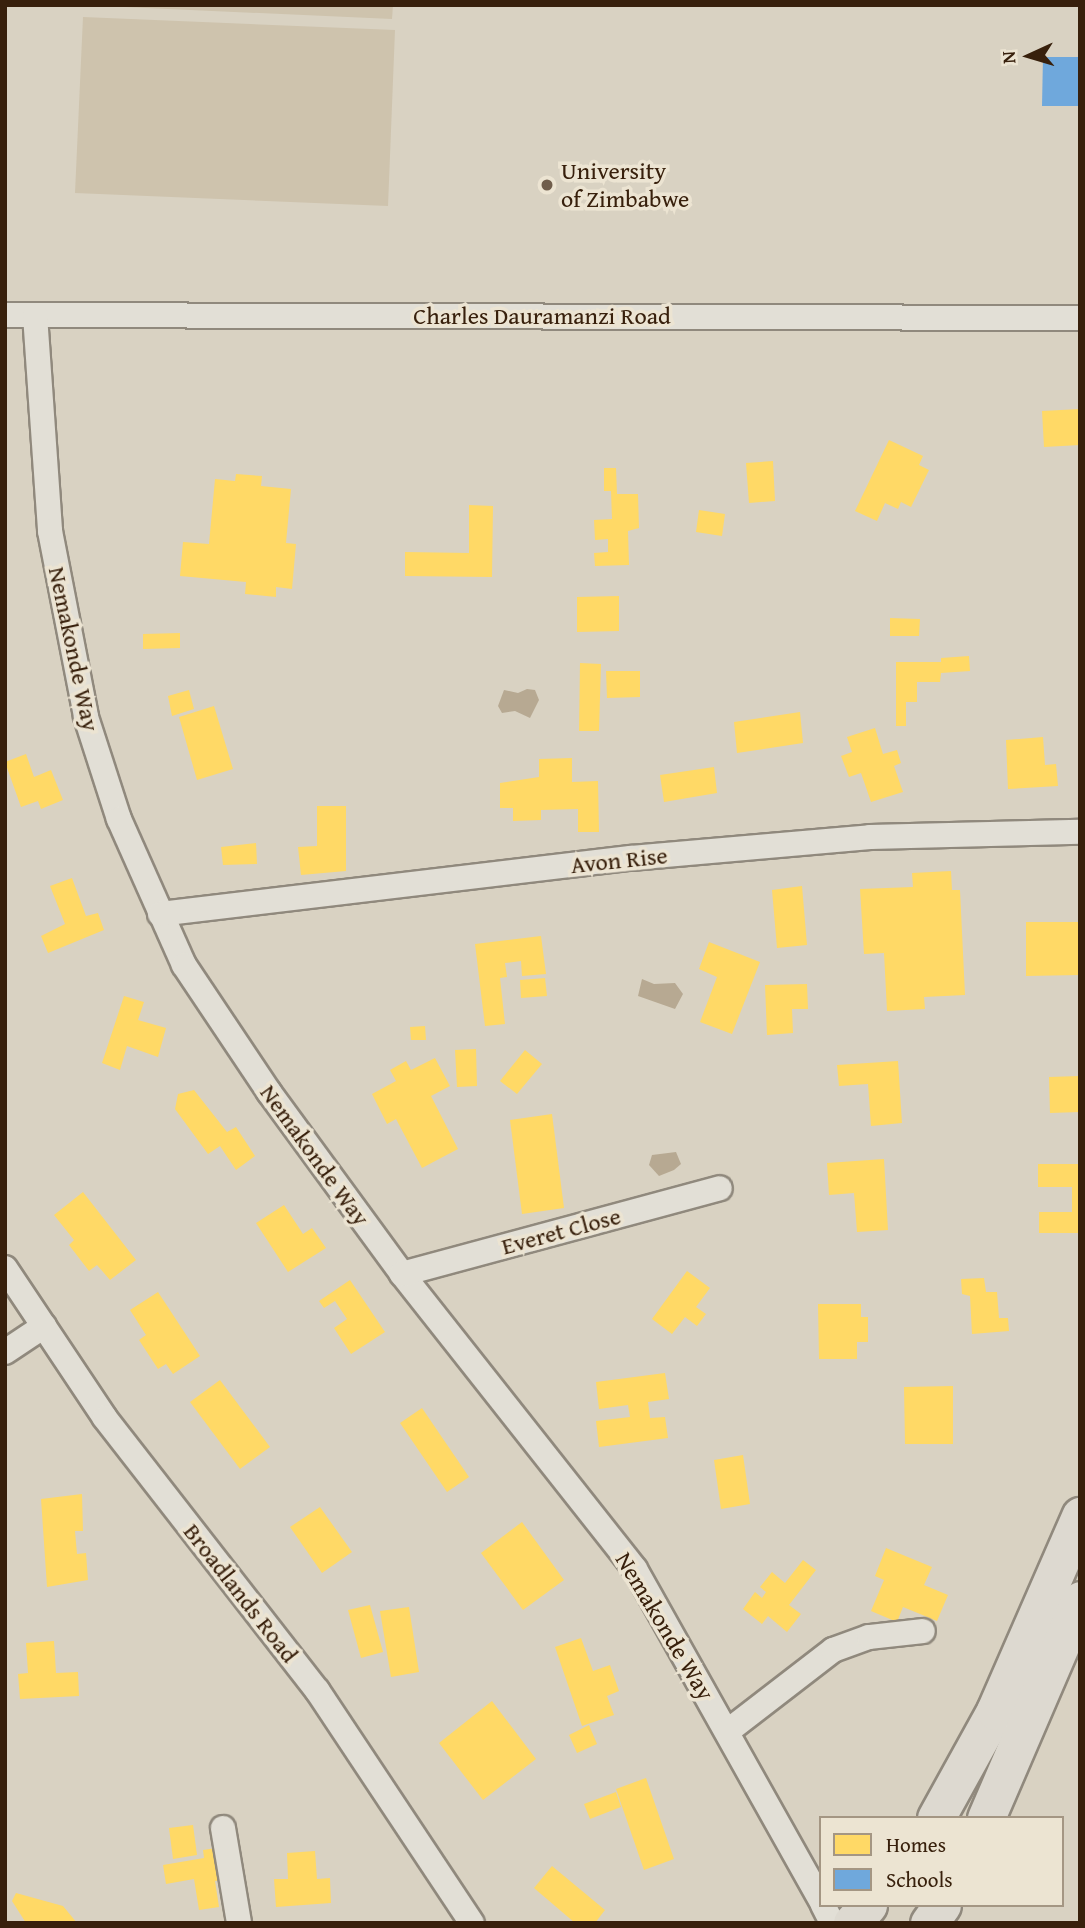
<!DOCTYPE html>
<html>
<head>
<meta charset="utf-8">
<style>
	body { margin:0 }
	#map { position:relative; width:1085px; height:1928px; overflow:hidden; background:#d9d2c2; font-family:"Gentium Book Plus",serif }
	div>[style] { position:absolute }
	[style*='--x'] { left:calc(var(--x)*1px); top:calc(var(--y)*1px); width:calc(var(--w)*1px); rotate:calc(var(--a)*1deg) }
	.green>* { inset:0; background:#cec3ad }
	.water>* { inset:0; background:#b7a992 }
	.homes>* { inset:0; background:#ffd966 }
	.schools>* { inset:0; background:#6fa8dc }
	.roads { filter:drop-shadow(2px 0 #90897d) drop-shadow(-2px 0 #90897d) drop-shadow(0 2px #90897d) drop-shadow(0 -2px #90897d) }
	.minor>* { height:24px; margin:-12px; padding:0 12px; transform-origin:12px; border-radius:12px; background:#e2dfd6 }
	.highway>* { height:37px; margin:-18.5px; padding:0 18.5px; transform-origin:18.5px; border-radius:18.5px; background:#ddd9d0 }
	.dots>* { width:19px; height:19px; translate:-50% -50%; box-sizing:border-box; border:4px solid #ece4d2; border-radius:50% }
	span { translate:-50% -50%; white-space:nowrap; text-align:center; line-height:1.15; -webkit-text-stroke:7px #ece4d2; paint-order:stroke }
	.poi-label { font-size:24px; color:#38200c }
	.left { translate:0 -50%; text-align:left }
	.street-label { font-size:24px; color:#38200c }
	.frame { position:absolute; inset:0; border:7px solid #38200c; pointer-events:none }
	.legend { position:absolute; left:819px; top:1816px; width:245px; height:91px; box-sizing:border-box; background:#ece4d2; border:2px solid #a49683; margin:0; padding:9px 12px; list-style:none; font-size:21px; color:#38200c }
	.legend li { display:flex; align-items:center; gap:14px; height:35px }
	.legend b { width:35px; border:2px solid #a49683 }
	.north { position:absolute; left:994px; top:21px; width:70px; height:70px; -webkit-text-stroke:5px #ece4d2; paint-order:stroke; rotate:266deg; font-size:19px; font-weight:700; line-height:28px; text-align:center; color:#38200c }
	.north::after { content:''; display:block; margin:auto; width:24px; height:32px; background:#38200c; clip-path:polygon(50% 0,100% 100%,50% 72%,0 100%) }
</style>
</head>
<body>
<div id="map">
	<div class="green">
		<div style="clip-path:polygon(80px 5px,393px 5px,392px 19px)"></div>
		<div style="clip-path:polygon(83px 17px,395px 30px,388px 206px,75px 193px)"></div>
	</div>
	<div class="water">
		<div style="clip-path:polygon(527px 689px,535px 690px,539px 700px,530px 718px,515px 711px,502px 713px,498px 706px,504px 690px,518px 693px)"></div>
		<div style="clip-path:polygon(642px 979px,654px 984px,675px 983px,683px 994px,675px 1009px,638px 996px)"></div>
		<div style="clip-path:polygon(676px 1152px,681px 1164px,674px 1170px,659px 1176px,649px 1165px,652px 1155px)"></div>
	</div>
	<div class="homes">
		<div style="clip-path:polygon(1080px 409px,1080px 445px,1044px 447px,1042px 411px)"></div>
		<div style="clip-path:polygon(889px 440px,923px 456px,919px 465px,929px 470px,911px 507px,901px 502px,898px 509px,885px 503px,877px 521px,855px 511px)"></div>
		<div style="clip-path:polygon(773px 461px,775px 501px,749px 503px,746px 463px)"></div>
		<div style="clip-path:polygon(604px 468px,616px 468px,617px 494px,638px 494px,639px 528px,628px 531px,629px 565px,595px 566px,594px 553px,608px 552px,608px 539px,595px 540px,594px 520px,612px 519px,611px 491px,604px 491px)"></div>
		<div style="clip-path:polygon(236px 474px,262px 476px,261px 486px,291px 489px,286px 543px,296px 544px,292px 589px,276px 587px,276px 597px,245px 594px,246px 582px,180px 576px,183px 542px,209px 544px,215px 479px,235px 481px)"></div>
		<div style="clip-path:polygon(469px 505px,493px 506px,492px 577px,405px 576px,405px 552px,469px 553px)"></div>
		<div style="clip-path:polygon(699px 510px,725px 514px,722px 536px,696px 532px)"></div>
		<div style="clip-path:polygon(619px 596px,619px 631px,577px 632px,577px 597px)"></div>
		<div style="clip-path:polygon(890px 618px,920px 619px,919px 636px,890px 636px)"></div>
		<div style="clip-path:polygon(180px 633px,180px 648px,143px 649px,143px 634px)"></div>
		<div style="clip-path:polygon(969px 656px,970px 671px,941px 673px,940px 682px,917px 682px,917px 702px,906px 702px,906px 726px,896px 726px,896px 662px,941px 662px,941px 658px)"></div>
		<div style="clip-path:polygon(580px 663px,601px 664px,599px 731px,579px 731px)"></div>
		<div style="clip-path:polygon(606px 671px,640px 671px,640px 697px,607px 698px)"></div>
		<div style="clip-path:polygon(189px 690px,194px 709px,172px 716px,168px 696px)"></div>
		<div style="clip-path:polygon(214px 706px,233px 769px,197px 780px,179px 717px)"></div>
		<div style="clip-path:polygon(800px 712px,803px 743px,737px 753px,734px 722px)"></div>
		<div style="clip-path:polygon(875px 728px,883px 754px,897px 750px,901px 763px,894px 766px,903px 792px,871px 802px,861px 773px,849px 777px,841px 756px,852px 752px,847px 737px)"></div>
		<div style="clip-path:polygon(1043px 737px,1045px 765px,1056px 764px,1058px 786px,1008px 789px,1006px 740px)"></div>
		<div style="clip-path:polygon(26px 754px,34px 777px,51px 770px,63px 800px,41px 809px,38px 801px,21px 807px,5px 762px)"></div>
		<div style="clip-path:polygon(572px 758px,572px 782px,598px 781px,599px 832px,578px 832px,578px 809px,541px 810px,541px 820px,513px 821px,513px 808px,500px 808px,500px 783px,539px 777px,539px 759px)"></div>
		<div style="clip-path:polygon(714px 767px,717px 793px,664px 802px,660px 775px)"></div>
		<div style="clip-path:polygon(317px 806px,346px 806px,346px 871px,301px 875px,298px 847px,317px 846px)"></div>
		<div style="clip-path:polygon(256px 843px,257px 864px,223px 865px,221px 847px)"></div>
		<div style="clip-path:polygon(951px 871px,952px 890px,960px 890px,965px 995px,924px 997px,925px 1009px,887px 1011px,884px 953px,864px 954px,860px 889px,913px 887px,912px 873px)"></div>
		<div style="clip-path:polygon(72px 878px,86px 916px,98px 913px,104px 930px,48px 953px,41px 936px,65px 924px,50px 886px)"></div>
		<div style="clip-path:polygon(802px 886px,807px 945px,777px 948px,772px 890px)"></div>
		<div style="clip-path:polygon(1026px 922px,1080px 922px,1080px 975px,1026px 976px)"></div>
		<div style="clip-path:polygon(541px 936px,546px 974px,522px 976px,521px 961px,505px 963px,507px 977px,500px 978px,505px 1024px,485px 1026px,475px 944px)"></div>
		<div style="clip-path:polygon(709px 942px,760px 962px,732px 1034px,700px 1022px,717px 977px,699px 969px)"></div>
		<div style="clip-path:polygon(545px 978px,547px 996px,521px 998px,520px 980px)"></div>
		<div style="clip-path:polygon(807px 984px,808px 1009px,792px 1009px,793px 1033px,767px 1035px,765px 985px)"></div>
		<div style="clip-path:polygon(124px 996px,144px 1002px,138px 1020px,166px 1028px,158px 1057px,127px 1046px,120px 1070px,102px 1063px)"></div>
		<div style="clip-path:polygon(425px 1026px,426px 1040px,411px 1040px,410px 1027px)"></div>
		<div style="clip-path:polygon(476px 1049px,477px 1086px,457px 1087px,455px 1050px)"></div>
		<div style="clip-path:polygon(525px 1050px,542px 1064px,517px 1094px,500px 1081px)"></div>
		<div style="clip-path:polygon(435px 1058px,450px 1086px,431px 1096px,458px 1149px,422px 1168px,396px 1119px,387px 1124px,372px 1094px,396px 1081px,390px 1070px,406px 1061px,411px 1070px)"></div>
		<div style="clip-path:polygon(898px 1061px,902px 1123px,871px 1126px,868px 1084px,839px 1086px,837px 1065px)"></div>
		<div style="clip-path:polygon(1080px 1076px,1080px 1112px,1050px 1113px,1049px 1077px)"></div>
		<div style="clip-path:polygon(194px 1090px,227px 1132px,236px 1127px,255px 1156px,236px 1170px,220px 1146px,208px 1154px,175px 1109px,178px 1094px)"></div>
		<div style="clip-path:polygon(552px 1114px,564px 1208px,522px 1214px,510px 1120px)"></div>
		<div style="clip-path:polygon(884px 1159px,888px 1230px,857px 1232px,854px 1193px,829px 1195px,827px 1163px)"></div>
		<div style="clip-path:polygon(1038px 1164px,1080px 1164px,1080px 1233px,1039px 1233px,1039px 1212px,1072px 1212px,1072px 1187px,1038px 1187px)"></div>
		<div style="clip-path:polygon(83px 1192px,136px 1260px,110px 1280px,97px 1265px,89px 1271px,69px 1245px,74px 1240px,54px 1215px)"></div>
		<div style="clip-path:polygon(284px 1205px,303px 1234px,312px 1228px,326px 1248px,288px 1272px,256px 1223px)"></div>
		<div style="clip-path:polygon(687px 1271px,710px 1288px,696px 1307px,706px 1314px,697px 1326px,685px 1317px,672px 1334px,652px 1319px)"></div>
		<div style="clip-path:polygon(984px 1278px,986px 1292px,997px 1292px,999px 1318px,1008px 1318px,1009px 1331px,972px 1334px,970px 1296px,962px 1294px,961px 1279px)"></div>
		<div style="clip-path:polygon(350px 1280px,385px 1332px,351px 1354px,334px 1328px,347px 1319px,335px 1301px,324px 1308px,319px 1301px)"></div>
		<div style="clip-path:polygon(158px 1292px,200px 1356px,173px 1374px,166px 1364px,158px 1369px,139px 1340px,146px 1335px,130px 1310px)"></div>
		<div style="clip-path:polygon(818px 1304px,861px 1304px,861px 1317px,868px 1317px,868px 1342px,857px 1342px,857px 1359px,819px 1359px)"></div>
		<div style="clip-path:polygon(665px 1373px,669px 1399px,648px 1402px,650px 1418px,665px 1417px,668px 1438px,599px 1447px,596px 1421px,630px 1417px,628px 1405px,599px 1409px,596px 1382px)"></div>
		<div style="clip-path:polygon(220px 1380px,270px 1447px,240px 1469px,190px 1402px)"></div>
		<div style="clip-path:polygon(953px 1386px,953px 1444px,905px 1444px,904px 1387px)"></div>
		<div style="clip-path:polygon(422px 1408px,469px 1477px,447px 1492px,400px 1423px)"></div>
		<div style="clip-path:polygon(743px 1455px,750px 1504px,721px 1509px,714px 1460px)"></div>
		<div style="clip-path:polygon(82px 1494px,83px 1531px,75px 1531px,77px 1554px,86px 1553px,88px 1580px,47px 1587px,41px 1499px)"></div>
		<div style="clip-path:polygon(320px 1507px,352px 1552px,322px 1573px,290px 1527px)"></div>
		<div style="clip-path:polygon(522px 1522px,564px 1580px,523px 1610px,481px 1553px)"></div>
		<div style="clip-path:polygon(886px 1548px,932px 1567px,924px 1585px,948px 1595px,937px 1621px,903px 1607px,897px 1622px,871px 1611px,884px 1580px,875px 1576px)"></div>
		<div style="clip-path:polygon(803px 1560px,816px 1570px,789px 1605px,801px 1614px,787px 1632px,768px 1616px,762px 1624px,743px 1609px,755px 1592px,762px 1598px,766px 1592px,760px 1587px,772px 1572px,785px 1583px)"></div>
		<div style="clip-path:polygon(370px 1605px,383px 1652px,361px 1658px,348px 1610px)"></div>
		<div style="clip-path:polygon(409px 1607px,419px 1672px,391px 1677px,380px 1611px)"></div>
		<div style="clip-path:polygon(581px 1638px,593px 1671px,610px 1665px,619px 1691px,607px 1696px,614px 1715px,582px 1726px,555px 1647px)"></div>
		<div style="clip-path:polygon(54px 1641px,56px 1673px,78px 1672px,79px 1696px,20px 1699px,18px 1674px,28px 1673px,26px 1643px)"></div>
		<div style="clip-path:polygon(492px 1701px,536px 1759px,483px 1800px,439px 1743px)"></div>
		<div style="clip-path:polygon(589px 1725px,597px 1744px,577px 1753px,569px 1735px)"></div>
		<div style="clip-path:polygon(646px 1778px,674px 1859px,644px 1870px,616px 1789px)"></div>
		<div style="clip-path:polygon(616px 1792px,621px 1807px,590px 1819px,584px 1804px)"></div>
		<div style="clip-path:polygon(193px 1825px,197px 1855px,173px 1859px,169px 1828px)"></div>
		<div style="clip-path:polygon(223px 1847px,228px 1879px,215px 1881px,219px 1907px,199px 1910px,194px 1879px,166px 1884px,163px 1865px,204px 1858px,203px 1850px)"></div>
		<div style="clip-path:polygon(315px 1851px,317px 1879px,330px 1878px,331px 1903px,276px 1907px,274px 1879px,288px 1879px,287px 1853px)"></div>
		<div style="clip-path:polygon(552px 1866px,605px 1910px,595px 1923px,575px 1923px,534px 1888px)"></div>
		<div style="clip-path:polygon(16px 1893px,63px 1906px,77px 1923px,26px 1923px,12px 1901px)"></div>
	</div>
	<div class="schools">
		<div style="clip-path:polygon(1043px 57px,1080px 57px,1080px 106px,1042px 106px)"></div>
	</div>
	<div class="roads">
		<div class="minor">
			<div style="--x:5;--y:315;--w:1075;--a:0.16"></div>
			<div style="--x:35;--y:315;--w:217;--a:86"></div>
			<div style="--x:50;--y:531;--w:189;--a:79"></div>
			<div style="--x:86;--y:717;--w:107;--a:72.1"></div>
			<div style="--x:119;--y:819;--w:160;--a:66"></div>
			<div style="--x:184;--y:965;--w:153;--a:56.2"></div>
			<div style="--x:269;--y:1092;--w:225;--a:53.8"></div>
			<div style="--x:402;--y:1274;--w:376;--a:51.7"></div>
			<div style="--x:635;--y:1569;--w:381;--a:60.7"></div>
			<div style="--x:160;--y:914;--w:474;--a:-6.8"></div>
			<div style="--x:631;--y:858;--w:240;--a:-5"></div>
			<div style="--x:870;--y:837;--w:210;--a:-1.4"></div>
			<div style="--x:5;--y:1268;--w:180;--a:56.3"></div>
			<div style="--x:105;--y:1418;--w:345;--a:52.1"></div>
			<div style="--x:317;--y:1690;--w:280;--a:56.4"></div>
			<div style="--x:402;--y:1274;--w:329;--a:-15.1"></div>
			<div style="--x:5;--y:1352;--w:47;--a:-33.7"></div>
			<div style="--x:728;--y:1731;--w:133;--a:-37.6"></div>
			<div style="--x:833;--y:1650;--w:38;--a:-20"></div>
			<div style="--x:869;--y:1637;--w:54;--a:-6.3"></div>
			<div style="--x:223;--y:1828;--w:96;--a:80.4"></div>
			<div style="--x:823;--y:1905;--w:20;--a:63"></div>
		</div>
		<div class="highway">
			<div style="--x:936;--y:1818;--w:122;--a:-61.1"></div>
			<div style="--x:995;--y:1711;--w:213;--a:-66.4"></div>
			<div style="--x:986;--y:1818;--w:237;--a:-66.7"></div>
			<div style="--x:852;--y:1923;--w:24;--a:-48"></div>
			<div style="--x:929;--y:1923;--w:22;--a:-54"></div>
		</div>
	</div>
	<div class="dots">
		<div style="left:547px;top:185px;background:#705e4c"></div>
	</div>
	<div class="poi-label">
		<span class="left" style="left:561px;top:185px">University<br>of Zimbabwe</span>
	</div>
	<div class="street-label">
		<span style="left:542px;top:316px">Charles Dauramanzi Road</span>
		<span style="left:74px;top:649px;rotate:78deg">Nemakonde Way</span>
		<span style="left:619px;top:860px;rotate:-6deg">Avon Rise</span>
		<span style="left:315px;top:1155px;rotate:54deg">Nemakonde Way</span>
		<span style="left:561px;top:1231px;rotate:-15deg">Everet Close</span>
		<span style="left:241px;top:1593px;rotate:52deg">Broadlands Road</span>
		<span style="left:665px;top:1626px;rotate:59deg">Nemakonde Way</span>
	</div>
	<div class="frame"></div>
	<ul class="legend">
	<li><b style="height:19px;background:#ffd966"></b>Homes</li>
	<li><b style="height:19px;background:#6fa8dc"></b>Schools</li>
	</ul>
	<div class="north">N</div>
</div>
</body>
</html>
